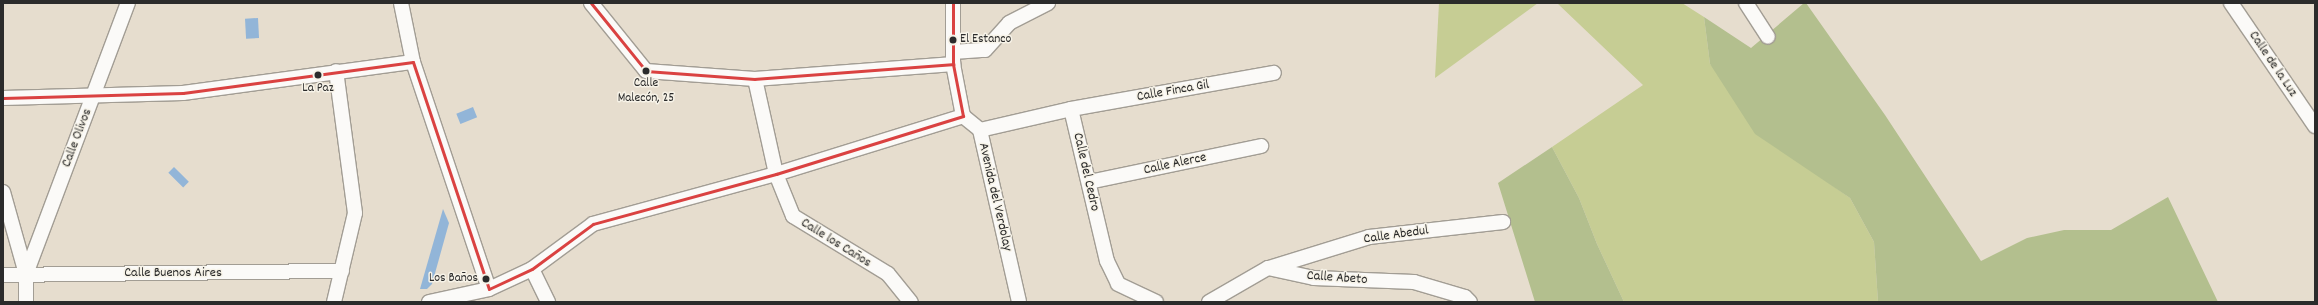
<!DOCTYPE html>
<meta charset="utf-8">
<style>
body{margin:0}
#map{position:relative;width:2318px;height:305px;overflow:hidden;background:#e6ddce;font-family:Dekko,sans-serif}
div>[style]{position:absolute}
.green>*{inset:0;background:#c6cd94}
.forest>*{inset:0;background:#b3bf8e}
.water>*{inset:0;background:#92b5d8;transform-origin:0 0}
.roads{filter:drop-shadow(1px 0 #a29d94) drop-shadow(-1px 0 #a29d94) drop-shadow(0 1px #a29d94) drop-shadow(0 -1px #a29d94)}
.minor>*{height:14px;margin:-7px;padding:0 7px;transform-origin:7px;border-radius:7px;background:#fbfaf8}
.bus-1>*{height:3px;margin:-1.5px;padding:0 1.5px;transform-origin:1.5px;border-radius:1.5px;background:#da4241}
.dots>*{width:11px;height:11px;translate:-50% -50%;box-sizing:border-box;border:2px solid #f7f3e8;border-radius:50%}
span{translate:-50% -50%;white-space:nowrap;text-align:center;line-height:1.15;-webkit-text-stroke:3px #f7f3e8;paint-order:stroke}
.bus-label{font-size:13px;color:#2b2b2b}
.left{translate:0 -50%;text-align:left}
.right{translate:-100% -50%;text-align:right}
.street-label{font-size:14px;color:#2b2b2b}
.frame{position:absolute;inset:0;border:4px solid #2b2b2b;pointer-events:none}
</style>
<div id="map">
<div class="green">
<i style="clip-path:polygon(1439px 3px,1538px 3px,1435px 78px)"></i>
<i style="clip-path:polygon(1557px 3px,1682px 3px,1704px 17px,1710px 64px,1809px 169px,1850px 198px,1874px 242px,1878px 302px,1624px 302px,1597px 244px,1579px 198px,1552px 147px,1643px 85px)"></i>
</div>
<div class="forest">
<i style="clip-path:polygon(1804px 3px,1806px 3px,1885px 115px,1981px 261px,2027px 238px,2064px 230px,2111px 230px,2168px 197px,2218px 302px,1878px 302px,1874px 242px,1850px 198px,1755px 134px,1710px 64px,1704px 17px,1751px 48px)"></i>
<i style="clip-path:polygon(1552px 147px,1579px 198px,1597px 244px,1624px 302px,1535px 302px,1498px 183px)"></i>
</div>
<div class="water">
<i style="left:258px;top:18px;width:20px;height:13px;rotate:87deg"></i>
<i style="left:473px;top:107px;width:11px;height:18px;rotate:68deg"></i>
<i style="left:174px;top:167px;width:21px;height:8px;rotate:45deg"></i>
<i style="clip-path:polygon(443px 209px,449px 223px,432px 284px,427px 289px,420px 289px)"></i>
</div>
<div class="roads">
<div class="minor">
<i style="left:401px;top:3px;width:60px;rotate:78.5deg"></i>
<i style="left:413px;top:62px;width:239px;rotate:71.5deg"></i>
<i style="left:591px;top:3px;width:87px;rotate:51deg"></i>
<i style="left:646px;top:71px;width:109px;rotate:4.2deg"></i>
<i style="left:755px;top:79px;width:199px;rotate:-4.3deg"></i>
<i style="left:953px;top:3px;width:61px;rotate:90deg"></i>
<i style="left:953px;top:64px;width:53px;rotate:79.1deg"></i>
<i style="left:963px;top:116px;width:22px;rotate:39deg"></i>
<i style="left:980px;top:130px;width:176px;rotate:77.2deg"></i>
<i style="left:1746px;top:3px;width:40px;rotate:57.1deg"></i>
<i style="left:2231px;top:3px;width:149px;rotate:55.7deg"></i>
<i style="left:953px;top:52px;width:32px;rotate:-4deg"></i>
<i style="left:985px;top:50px;width:36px;rotate:-48deg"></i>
<i style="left:1009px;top:23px;width:44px;rotate:-27.1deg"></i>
<i style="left:755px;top:79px;width:97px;rotate:77.5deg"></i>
<i style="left:776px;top:174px;width:45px;rotate:68deg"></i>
<i style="left:793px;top:216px;width:111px;rotate:31.4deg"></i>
<i style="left:888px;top:274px;width:36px;rotate:51deg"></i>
<i style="left:3px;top:98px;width:180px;rotate:-1.6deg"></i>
<i style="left:183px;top:93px;width:232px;rotate:-7.7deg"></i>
<i style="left:1071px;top:109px;width:156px;rotate:76.7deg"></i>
<i style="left:1107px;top:261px;width:25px;rotate:64deg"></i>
<i style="left:1118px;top:284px;width:42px;rotate:25.3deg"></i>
<i style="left:980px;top:130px;width:93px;rotate:-13deg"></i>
<i style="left:1071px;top:109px;width:206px;rotate:-10.1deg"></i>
<i style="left:1089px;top:182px;width:176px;rotate:-11.8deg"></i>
<i style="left:3px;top:192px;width:85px;rotate:74.3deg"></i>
<i style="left:26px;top:274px;width:28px;rotate:90deg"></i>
<i style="left:1269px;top:268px;width:105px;rotate:-17.2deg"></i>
<i style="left:1369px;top:237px;width:135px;rotate:-6.4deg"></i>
<i style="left:532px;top:269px;width:37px;rotate:64deg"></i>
<i style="left:26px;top:274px;width:290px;rotate:-69.4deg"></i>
<i style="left:3px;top:275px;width:339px;rotate:-0.7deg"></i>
<i style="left:334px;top:302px;width:91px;rotate:-76.7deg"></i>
<i style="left:355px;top:213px;width:143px;rotate:-97.6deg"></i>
<i style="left:429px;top:302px;width:61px;rotate:-12.2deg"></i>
<i style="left:489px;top:289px;width:47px;rotate:-24.9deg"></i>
<i style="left:532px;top:269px;width:76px;rotate:-36.4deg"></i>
<i style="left:593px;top:224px;width:190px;rotate:-15.3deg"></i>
<i style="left:776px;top:174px;width:196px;rotate:-17.2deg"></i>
<i style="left:1209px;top:302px;width:68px;rotate:-30deg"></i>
<i style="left:1268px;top:268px;width:47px;rotate:12.3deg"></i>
<i style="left:1314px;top:278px;width:100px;rotate:2.3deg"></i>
<i style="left:1414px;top:282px;width:53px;rotate:16.4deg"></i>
<i style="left:1465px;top:297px;width:7px;rotate:45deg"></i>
</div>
</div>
<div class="bus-1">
<i style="left:591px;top:3px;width:87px;rotate:51deg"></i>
<i style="left:646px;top:71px;width:109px;rotate:4.2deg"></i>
<i style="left:755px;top:79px;width:199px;rotate:-4.3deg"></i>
<i style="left:3px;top:98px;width:180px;rotate:-1.6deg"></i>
<i style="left:183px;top:93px;width:232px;rotate:-7.7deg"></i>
<i style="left:413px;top:62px;width:239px;rotate:71.5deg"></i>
<i style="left:489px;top:289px;width:47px;rotate:-24.9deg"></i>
<i style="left:532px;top:269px;width:76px;rotate:-36.4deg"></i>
<i style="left:593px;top:224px;width:190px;rotate:-15.3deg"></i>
<i style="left:776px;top:174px;width:196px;rotate:-17.2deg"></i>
<i style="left:963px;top:116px;width:53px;rotate:-100.9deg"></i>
<i style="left:953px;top:64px;width:61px;rotate:-90deg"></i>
</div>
<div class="dots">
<i style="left:953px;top:40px;background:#2b2b2b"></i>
<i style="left:646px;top:71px;background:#2b2b2b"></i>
<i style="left:318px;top:75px;background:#2b2b2b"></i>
<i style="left:486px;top:279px;background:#2b2b2b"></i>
</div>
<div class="bus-label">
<span class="left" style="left:960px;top:40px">El Estanco</span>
<span style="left:646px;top:92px">Calle<br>Malecón, 25</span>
<span style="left:318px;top:89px">La Paz</span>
<span class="right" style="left:478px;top:279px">Los Baños</span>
</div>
<div class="street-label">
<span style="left:2273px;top:64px;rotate:56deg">Calle de la Luz</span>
<span style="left:1173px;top:91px;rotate:-10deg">Calle Finca Gil</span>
<span style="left:77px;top:138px;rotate:-69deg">Calle Olivos</span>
<span style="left:1175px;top:164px;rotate:-12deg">Calle Alerce</span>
<span style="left:1086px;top:172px;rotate:77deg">Calle del Cedro</span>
<span style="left:995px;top:197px;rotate:77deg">Avenida del Verdolay</span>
<span style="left:1396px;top:235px;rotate:-8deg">Calle Abedul</span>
<span style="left:836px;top:243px;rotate:32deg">Calle los Caños</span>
<span style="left:173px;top:273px">Calle Buenos Aires</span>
<span style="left:1337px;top:278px;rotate:4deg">Calle Abeto</span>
</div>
<div class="frame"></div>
</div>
